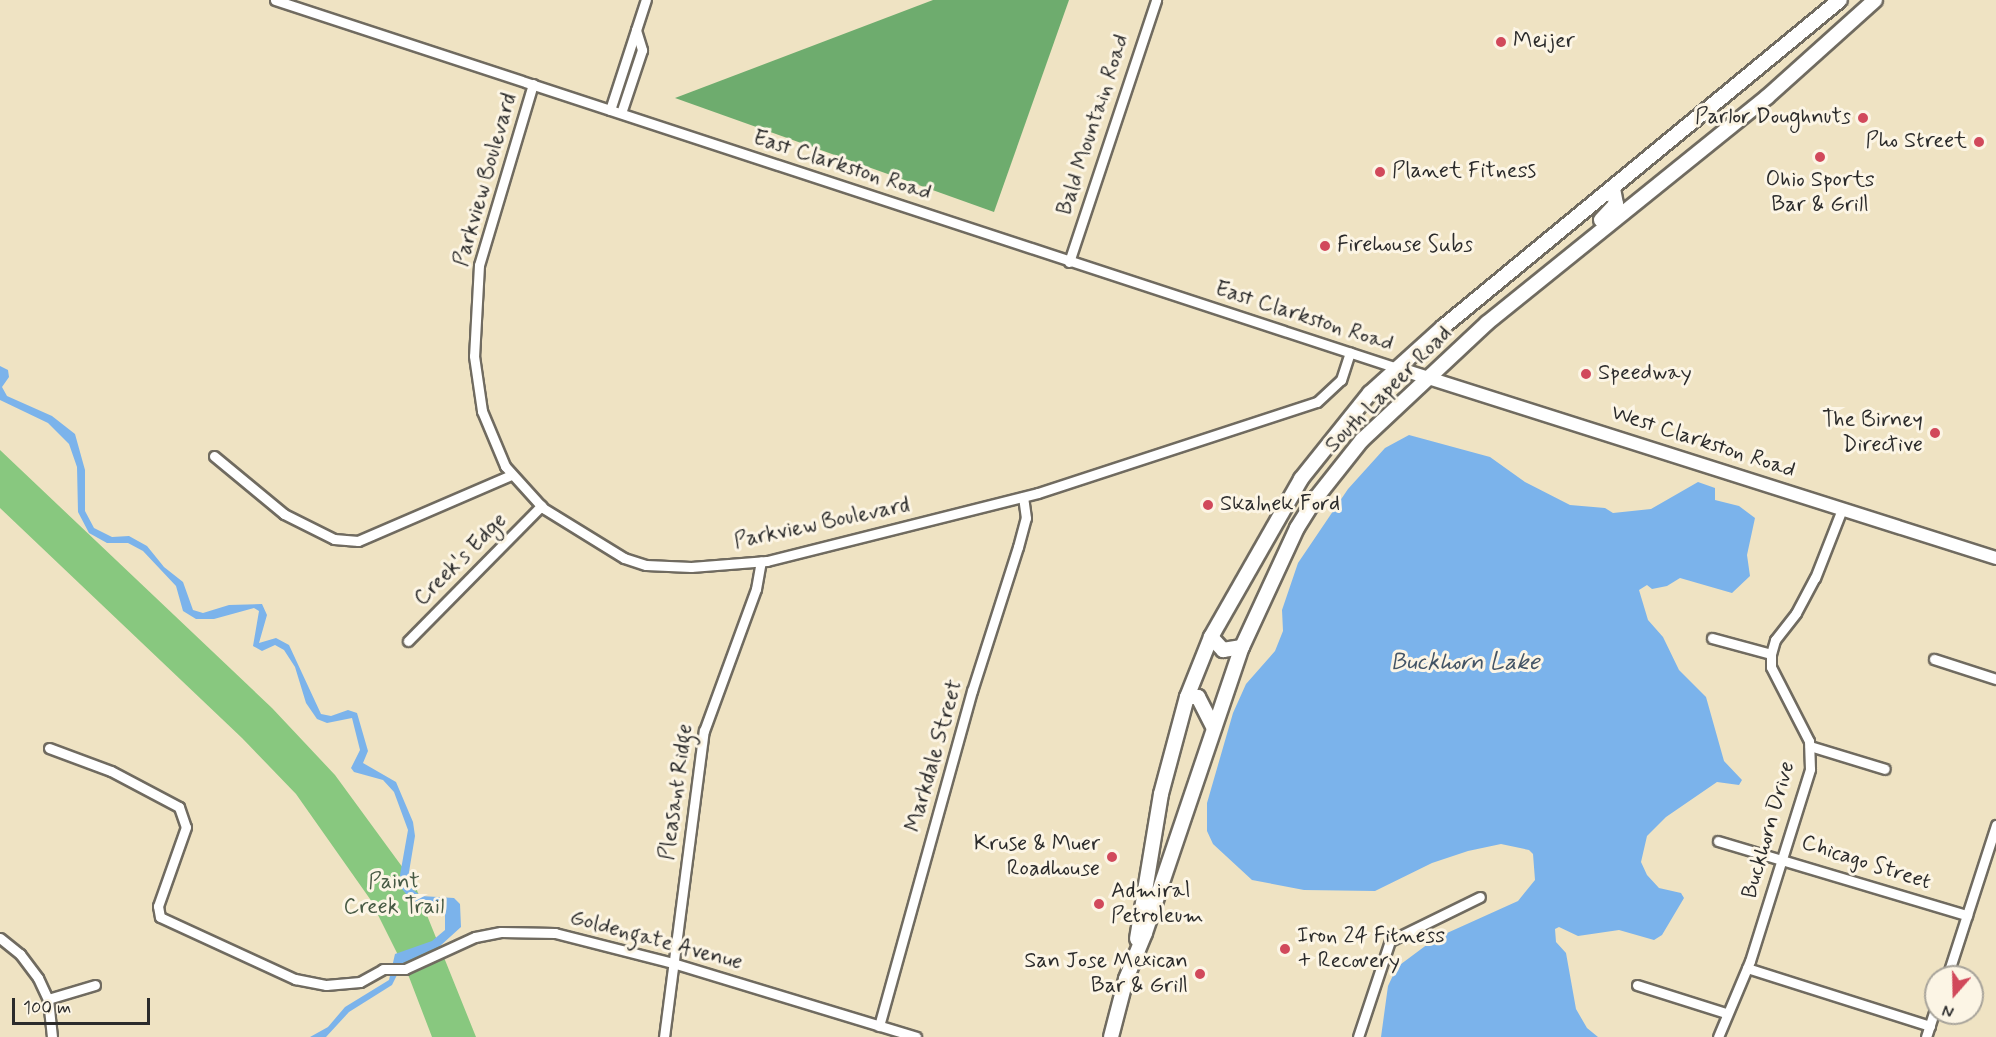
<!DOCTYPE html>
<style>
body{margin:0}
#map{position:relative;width:1996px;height:1037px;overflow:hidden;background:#efe3c3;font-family:Mynerve,sans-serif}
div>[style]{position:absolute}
.green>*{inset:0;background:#88c87f}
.forest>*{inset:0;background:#6eac6e}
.water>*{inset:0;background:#7bb3eb}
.roads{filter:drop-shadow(2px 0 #706b60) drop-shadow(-2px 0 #706b60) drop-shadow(0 2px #706b60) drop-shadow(0 -2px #706b60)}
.minor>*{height:9px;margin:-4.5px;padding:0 4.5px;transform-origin:4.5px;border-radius:4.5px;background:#fff}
.secondary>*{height:12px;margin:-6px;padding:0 6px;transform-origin:6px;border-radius:6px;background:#fff}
.primary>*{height:14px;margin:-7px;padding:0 7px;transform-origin:7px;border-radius:7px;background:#fff}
.dots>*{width:16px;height:16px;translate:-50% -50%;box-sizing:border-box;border:3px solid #fcf5e5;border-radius:50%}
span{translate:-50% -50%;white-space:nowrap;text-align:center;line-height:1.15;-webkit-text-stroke:6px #fcf5e5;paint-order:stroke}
.poi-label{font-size:22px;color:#2b2b2b}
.left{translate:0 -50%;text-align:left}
.right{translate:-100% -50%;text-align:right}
.street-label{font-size:22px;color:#2b2b2b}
.park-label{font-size:22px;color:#475a44}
.water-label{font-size:24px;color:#435465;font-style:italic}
.north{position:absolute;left:1924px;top:965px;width:60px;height:60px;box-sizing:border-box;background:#fcf5e5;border:2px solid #a8a49b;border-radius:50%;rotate:200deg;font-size:16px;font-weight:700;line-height:24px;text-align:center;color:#2b2b2b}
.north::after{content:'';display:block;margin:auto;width:21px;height:27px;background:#d1495b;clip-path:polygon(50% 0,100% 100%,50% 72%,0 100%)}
.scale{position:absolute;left:12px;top:998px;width:138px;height:27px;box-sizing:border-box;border:3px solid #2b2b2b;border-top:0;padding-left:8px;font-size:18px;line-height:21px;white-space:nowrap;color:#2b2b2b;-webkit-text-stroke:4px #fcf5e5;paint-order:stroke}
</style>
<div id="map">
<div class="green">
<i style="clip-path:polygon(0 450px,272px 708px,335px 775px,414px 883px,476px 1037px,432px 1037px,409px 977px,370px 899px,296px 794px,242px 738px,0 508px)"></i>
</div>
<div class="forest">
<i style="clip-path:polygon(933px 0,1069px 0,994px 212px,675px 98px)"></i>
</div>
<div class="water">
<i style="clip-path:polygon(0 366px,8px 370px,9px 377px,2px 387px,7px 396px,52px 416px,75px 434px,85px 470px,85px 511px,94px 528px,112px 537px,129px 536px,147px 546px,164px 567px,183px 582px,193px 610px,203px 613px,229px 605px,262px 604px,267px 615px,259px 643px,276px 638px,289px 645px,321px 714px,331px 716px,348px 710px,357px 713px,368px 751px,363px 763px,396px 782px,413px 822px,415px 836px,408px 878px,412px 889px,421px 896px,454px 898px,460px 904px,461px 927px,440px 946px,403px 963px,392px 985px,349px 1012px,326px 1037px,310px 1037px,328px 1027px,345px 1007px,389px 980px,395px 954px,432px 941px,445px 930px,445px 911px,412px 901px,402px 889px,400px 875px,408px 830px,394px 792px,383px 780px,354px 772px,351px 768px,360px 750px,352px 718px,327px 723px,317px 719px,306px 703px,295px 667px,284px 650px,275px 645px,262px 651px,253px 646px,259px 611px,254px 608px,214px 619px,196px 619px,183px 611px,176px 586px,143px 551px,128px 543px,107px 543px,89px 533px,78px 512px,77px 467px,69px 444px,48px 423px,0 400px)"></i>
<i style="clip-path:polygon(1409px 435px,1490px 457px,1525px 482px,1570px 505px,1605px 508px,1613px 513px,1651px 509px,1698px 482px,1715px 488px,1715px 500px,1739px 506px,1755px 518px,1747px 555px,1750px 576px,1732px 593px,1680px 578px,1667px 586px,1652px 589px,1647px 585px,1639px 590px,1648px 620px,1663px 637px,1679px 670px,1706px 697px,1724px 761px,1742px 780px,1739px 785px,1717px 782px,1666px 817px,1647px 836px,1641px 862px,1647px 875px,1659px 888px,1681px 893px,1684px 898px,1662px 935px,1654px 940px,1619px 930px,1578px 936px,1559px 927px,1555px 929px,1556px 942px,1566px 953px,1576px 1009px,1587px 1028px,1598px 1037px,1381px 1037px,1388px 986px,1397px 967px,1436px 938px,1518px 901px,1535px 880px,1533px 854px,1529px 850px,1501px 844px,1468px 851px,1432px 863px,1375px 891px,1304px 890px,1252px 880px,1213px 844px,1207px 831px,1207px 803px,1233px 713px,1246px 684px,1275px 651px,1283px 631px,1282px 610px,1298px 563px,1348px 489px,1385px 448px)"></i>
</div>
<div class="roads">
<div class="minor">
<i style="left:275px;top:0;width:1181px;rotate:18.16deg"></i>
<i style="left:636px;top:30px;width:32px;rotate:-72deg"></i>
<i style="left:533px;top:84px;width:189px;rotate:106.6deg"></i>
<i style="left:479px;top:265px;width:91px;rotate:93.1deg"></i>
<i style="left:474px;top:356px;width:56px;rotate:81.7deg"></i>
<i style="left:482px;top:411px;width:60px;rotate:67.3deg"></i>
<i style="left:505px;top:466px;width:57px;rotate:47.9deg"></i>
<i style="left:543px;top:508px;width:95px;rotate:31.7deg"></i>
<i style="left:624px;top:558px;width:23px;rotate:18deg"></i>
<i style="left:646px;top:565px;width:45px;rotate:2.5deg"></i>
<i style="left:691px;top:567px;width:76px;rotate:-4.5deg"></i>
<i style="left:767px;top:561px;width:279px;rotate:-14.1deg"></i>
<i style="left:1038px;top:493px;width:293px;rotate:-18.1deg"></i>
<i style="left:1317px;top:402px;width:33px;rotate:-43deg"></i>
<i style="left:1341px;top:380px;width:29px;rotate:-72deg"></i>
<i style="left:610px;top:110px;width:84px;rotate:-72deg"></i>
<i style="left:636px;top:30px;width:21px;rotate:73deg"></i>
<i style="left:642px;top:50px;width:66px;rotate:108.4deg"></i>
<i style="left:1069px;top:262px;width:276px;rotate:-71.6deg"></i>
<i style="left:214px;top:456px;width:91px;rotate:39.6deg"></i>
<i style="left:284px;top:514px;width:56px;rotate:26.6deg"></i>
<i style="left:334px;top:539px;width:24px;rotate:5deg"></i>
<i style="left:358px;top:541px;width:167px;rotate:-23.3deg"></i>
<i style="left:1712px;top:638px;width:61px;rotate:15.2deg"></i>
<i style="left:408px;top:641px;width:190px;rotate:-45.4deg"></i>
<i style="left:1934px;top:659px;width:65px;rotate:17.9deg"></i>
<i style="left:1810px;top:746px;width:78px;rotate:17deg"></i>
<i style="left:49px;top:748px;width:66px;rotate:20.4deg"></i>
<i style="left:111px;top:771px;width:77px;rotate:27.9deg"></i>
<i style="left:179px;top:807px;width:21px;rotate:71deg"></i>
<i style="left:186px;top:827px;width:84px;rotate:109.5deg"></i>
<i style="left:158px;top:906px;width:11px;rotate:80deg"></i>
<i style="left:160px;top:917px;width:149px;rotate:24.7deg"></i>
<i style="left:295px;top:979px;width:32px;rotate:11deg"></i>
<i style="left:326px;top:985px;width:34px;rotate:-5deg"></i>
<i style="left:360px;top:982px;width:26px;rotate:-29deg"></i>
<i style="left:383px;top:969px;width:22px"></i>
<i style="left:405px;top:969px;width:77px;rotate:-24.6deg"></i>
<i style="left:475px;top:937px;width:26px;rotate:-11deg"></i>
<i style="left:501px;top:932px;width:54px;rotate:1.1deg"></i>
<i style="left:555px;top:933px;width:122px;rotate:14.3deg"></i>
<i style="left:673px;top:963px;width:254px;rotate:16.9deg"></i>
<i style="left:1718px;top:841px;width:260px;rotate:16.6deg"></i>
<i style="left:0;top:938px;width:26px;rotate:39deg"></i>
<i style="left:20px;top:954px;width:30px;rotate:53deg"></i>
<i style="left:38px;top:978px;width:23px;rotate:65deg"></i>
<i style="left:48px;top:999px;width:38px;rotate:84deg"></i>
<i style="left:1747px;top:968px;width:192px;rotate:17.6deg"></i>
<i style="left:1947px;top:977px;width:160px;rotate:-72.1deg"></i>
<i style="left:1637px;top:985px;width:93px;rotate:17.5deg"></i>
<i style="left:48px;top:999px;width:49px;rotate:-16.6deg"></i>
<i style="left:879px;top:1026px;width:348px;rotate:-74.5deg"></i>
<i style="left:972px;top:691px;width:151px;rotate:-72.3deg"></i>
<i style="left:1018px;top:547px;width:30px;rotate:-75deg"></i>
<i style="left:1026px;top:518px;width:21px;rotate:-98deg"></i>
<i style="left:664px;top:1037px;width:309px;rotate:-82.6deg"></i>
<i style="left:704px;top:731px;width:151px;rotate:-69.9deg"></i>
<i style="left:756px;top:589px;width:28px;rotate:-80deg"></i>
<i style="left:1358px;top:1037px;width:101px;rotate:-71.6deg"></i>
<i style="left:1390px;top:941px;width:100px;rotate:-26.1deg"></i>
<i style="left:1718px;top:1037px;width:82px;rotate:-67.2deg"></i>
<i style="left:1750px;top:961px;width:201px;rotate:-72.6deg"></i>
<i style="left:1810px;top:769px;width:28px;rotate:-92deg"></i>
<i style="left:1809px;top:741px;width:83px;rotate:-117.2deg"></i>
<i style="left:1771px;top:667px;width:13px;rotate:-90deg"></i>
<i style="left:1771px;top:654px;width:15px;rotate:-74deg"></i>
<i style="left:1775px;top:640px;width:34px;rotate:-52deg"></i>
<i style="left:1796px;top:613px;width:40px;rotate:-62deg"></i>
<i style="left:1815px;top:578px;width:74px;rotate:-68.6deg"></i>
<i style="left:1926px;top:1037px;width:32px;rotate:-72deg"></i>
</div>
<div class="secondary">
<i style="left:1397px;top:368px;width:628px;rotate:17.6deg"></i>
</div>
<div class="primary">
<i style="left:1601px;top:220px;width:22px;rotate:-47deg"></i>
<i style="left:1616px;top:204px;width:15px;rotate:-101deg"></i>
<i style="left:1211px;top:637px;width:18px;rotate:47deg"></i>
<i style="left:1223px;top:650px;width:19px;rotate:-9deg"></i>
<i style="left:1187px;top:697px;width:11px"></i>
<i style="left:1198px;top:697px;width:34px;rotate:63deg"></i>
<i style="left:1137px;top:939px;width:147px;rotate:-80.6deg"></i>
<i style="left:1161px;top:794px;width:100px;rotate:-75deg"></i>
<i style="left:1187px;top:697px;width:65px;rotate:-68.2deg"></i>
<i style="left:1211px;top:637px;width:182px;rotate:-60.3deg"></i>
<i style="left:1301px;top:479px;width:110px;rotate:-51.3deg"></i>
<i style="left:1370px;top:393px;width:98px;rotate:-42.1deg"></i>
<i style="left:1443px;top:327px;width:514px;rotate:-39.48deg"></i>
<i style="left:1111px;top:1037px;width:60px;rotate:-75.5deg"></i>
<i style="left:1126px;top:979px;width:50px;rotate:-67.6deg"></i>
<i style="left:1145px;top:933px;width:302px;rotate:-71.3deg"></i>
<i style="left:1242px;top:647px;width:131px;rotate:-65.2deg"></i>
<i style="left:1297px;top:528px;width:36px;rotate:-58deg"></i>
<i style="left:1316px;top:498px;width:74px;rotate:-51.6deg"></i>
<i style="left:1362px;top:440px;width:171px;rotate:-43.1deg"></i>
<i style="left:1487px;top:323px;width:360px;rotate:-38.9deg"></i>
<i style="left:1767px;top:97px;width:145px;rotate:-41.9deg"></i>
</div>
</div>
<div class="dots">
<i style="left:1501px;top:42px;background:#d1495b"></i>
<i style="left:1863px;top:118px;background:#d1495b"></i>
<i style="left:1979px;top:142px;background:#d1495b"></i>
<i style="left:1820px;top:157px;background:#d1495b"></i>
<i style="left:1380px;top:172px;background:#d1495b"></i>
<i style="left:1325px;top:246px;background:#d1495b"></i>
<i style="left:1586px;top:374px;background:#d1495b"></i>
<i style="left:1935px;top:433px;background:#d1495b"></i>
<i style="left:1208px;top:505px;background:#d1495b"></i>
<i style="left:1112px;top:857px;background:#d1495b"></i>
<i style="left:1099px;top:904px;background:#d1495b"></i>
<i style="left:1285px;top:949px;background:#d1495b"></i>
<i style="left:1200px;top:974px;background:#d1495b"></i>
</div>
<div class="poi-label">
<span class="left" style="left:1513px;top:42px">Meijer</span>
<span class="right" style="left:1851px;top:118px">Parlor Doughnuts</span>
<span class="right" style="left:1967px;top:142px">Pho Street</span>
<span class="left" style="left:1392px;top:172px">Planet Fitness</span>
<span style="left:1820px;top:193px">Ohio Sports<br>Bar &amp; Grill</span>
<span class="left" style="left:1337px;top:246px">Firehouse Subs</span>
<span class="left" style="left:1598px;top:374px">Speedway</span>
<span class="right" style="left:1923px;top:433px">The Birney<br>Directive</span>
<span class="left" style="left:1220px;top:505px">Skalnek Ford</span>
<span class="right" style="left:1100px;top:857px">Kruse &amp; Muer<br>Roadhouse</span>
<span class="left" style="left:1111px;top:904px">Admiral<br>Petroleum</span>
<span class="left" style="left:1297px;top:949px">Iron 24 Fitness<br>+ Recovery</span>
<span class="right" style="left:1188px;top:974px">San Jose Mexican<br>Bar &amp; Grill</span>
</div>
<div class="street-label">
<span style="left:1094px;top:125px;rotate:-72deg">Bald Mountain Road</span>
<span style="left:842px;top:166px;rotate:18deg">East Clarkston Road</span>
<span style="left:486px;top:180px;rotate:-74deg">Parkview Boulevard</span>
<span style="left:1304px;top:317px;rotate:18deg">East Clarkston Road</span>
<span style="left:1389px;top:390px;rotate:-45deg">South Lapeer Road</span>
<span style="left:1703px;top:442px;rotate:18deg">West Clarkston Road</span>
<span style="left:822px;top:524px;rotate:-12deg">Parkview Boulevard</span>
<span style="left:461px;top:560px;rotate:-45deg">Creek's Edge</span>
<span style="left:935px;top:756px;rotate:-74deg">Markdale Street</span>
<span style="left:677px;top:792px;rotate:-82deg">Pleasant Ridge</span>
<span style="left:1769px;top:830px;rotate:-74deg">Buckhorn Drive</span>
<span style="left:1866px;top:863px;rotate:18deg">Chicago Street</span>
<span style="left:656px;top:941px;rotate:15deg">Goldengate Avenue</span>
</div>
<div class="park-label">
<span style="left:394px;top:895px">Paint<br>Creek Trail</span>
</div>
<div class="water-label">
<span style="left:1465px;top:663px">Buckhorn Lake</span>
</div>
<div class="north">N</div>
<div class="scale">100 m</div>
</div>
